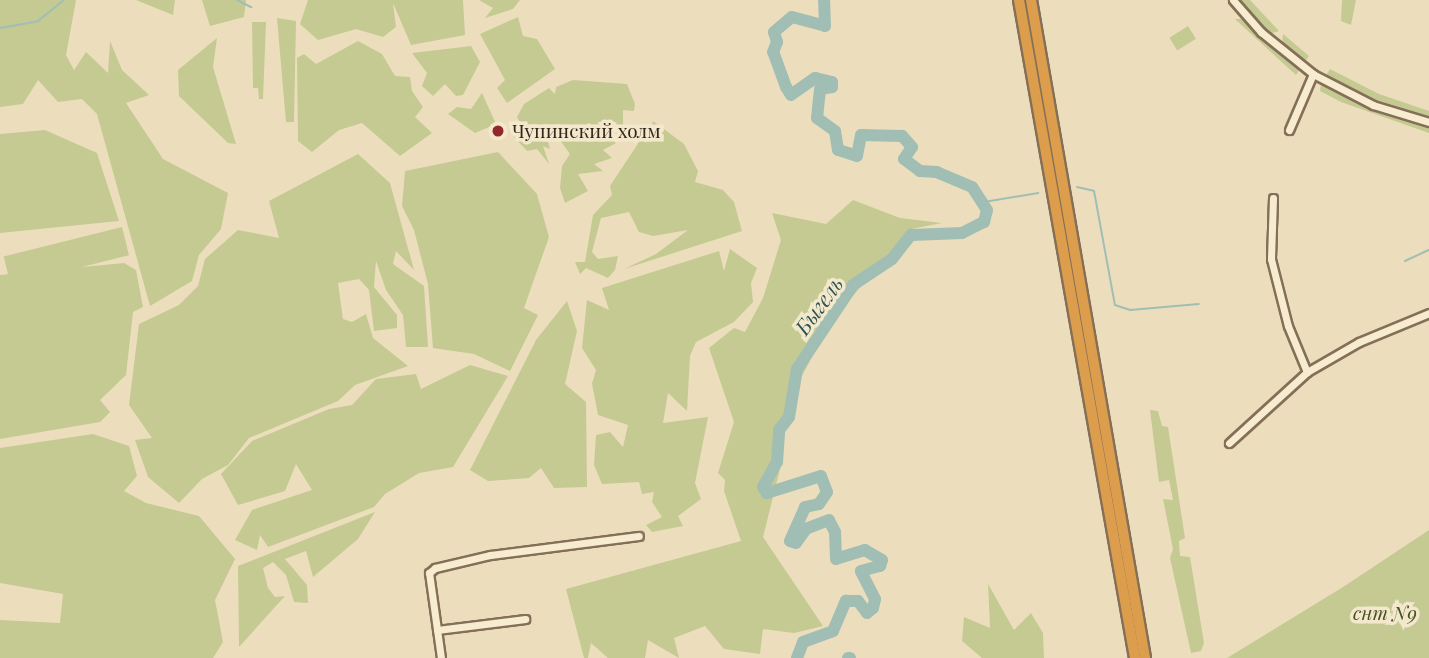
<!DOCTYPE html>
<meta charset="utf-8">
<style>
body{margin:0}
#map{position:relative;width:1429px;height:658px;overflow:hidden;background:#ecdebd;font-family:"Playfair Display",serif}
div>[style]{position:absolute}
.green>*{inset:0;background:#c4ca92;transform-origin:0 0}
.stream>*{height:2px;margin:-1px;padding:0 1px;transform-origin:1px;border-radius:1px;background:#a1beb5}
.river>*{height:12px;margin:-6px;padding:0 6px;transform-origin:6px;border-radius:6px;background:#a1beb5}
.roads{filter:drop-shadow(2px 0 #846f57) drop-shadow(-2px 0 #846f57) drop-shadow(0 2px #846f57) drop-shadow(0 -2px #846f57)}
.minor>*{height:7px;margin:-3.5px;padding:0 3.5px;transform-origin:3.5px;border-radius:3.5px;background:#f8ecd0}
.highway>*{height:10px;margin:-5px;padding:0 5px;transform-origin:5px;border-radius:5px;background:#dc9d4d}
.dots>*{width:19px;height:19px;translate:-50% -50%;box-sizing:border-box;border:4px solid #f4e8cc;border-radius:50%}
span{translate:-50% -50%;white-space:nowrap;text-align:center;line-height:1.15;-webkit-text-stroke:7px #f4e8cc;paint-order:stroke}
.poi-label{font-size:19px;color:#33271b}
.left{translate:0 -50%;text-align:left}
.park-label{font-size:19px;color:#444f22;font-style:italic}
.water-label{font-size:21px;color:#2b5350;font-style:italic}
</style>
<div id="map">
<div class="green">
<i style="clip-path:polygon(0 0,76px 0,66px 55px,74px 70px,86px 52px,108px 73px,110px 41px,122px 70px,149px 95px,126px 103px,163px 159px,228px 193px,221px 229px,199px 255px,192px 281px,150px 306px,97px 114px,82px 99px,58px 102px,38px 80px,23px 104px,0 107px)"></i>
<i style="clip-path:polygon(136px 0,175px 0,173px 15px)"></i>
<i style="clip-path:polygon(202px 0,246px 0,244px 17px,210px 26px)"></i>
<i style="clip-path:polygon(308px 0,463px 0,465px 35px,411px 45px,393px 3px,396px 27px,383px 37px,356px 29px,318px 40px,300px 24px)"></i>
<i style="clip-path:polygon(479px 0,520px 0,513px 9px,485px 18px,493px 8px)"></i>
<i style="clip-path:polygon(1238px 0,1250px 0,1279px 31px,1269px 34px)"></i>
<i style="clip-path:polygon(1342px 0,1356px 0,1351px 25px,1341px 21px)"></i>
<i style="clip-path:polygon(518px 17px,523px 36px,537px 39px,555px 69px,507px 103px,497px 88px,505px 80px,480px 34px)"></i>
<i style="clip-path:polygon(277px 18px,296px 21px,294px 122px,286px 122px)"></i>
<i style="clip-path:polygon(1235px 19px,1243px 19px,1300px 69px,1296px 75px)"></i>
<i style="clip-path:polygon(252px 22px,266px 22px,263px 99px,259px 99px,258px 88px,253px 88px)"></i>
<i style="left:1188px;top:26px;width:15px;height:22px;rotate:58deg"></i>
<i style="clip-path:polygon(1283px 34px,1309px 56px,1304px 63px,1282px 46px)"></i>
<i style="clip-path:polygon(217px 38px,213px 67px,236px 144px,228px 143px,179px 96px,178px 70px)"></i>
<i style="clip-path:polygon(358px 41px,382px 54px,395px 76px,410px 77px,412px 91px,423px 107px,415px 117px,432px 133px,400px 156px,362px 123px,339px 130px,312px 152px,298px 141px,297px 58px,304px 54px,316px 64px)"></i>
<i style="clip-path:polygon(471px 46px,480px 62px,463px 95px,456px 96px,445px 84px,433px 96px,422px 86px,427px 73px,412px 53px)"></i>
<i style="clip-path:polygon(1330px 69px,1379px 94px,1429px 111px,1429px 119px,1356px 93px,1325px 77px)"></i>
<i style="clip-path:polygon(573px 80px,627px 84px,635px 104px,634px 111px,623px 110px,623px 129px,600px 127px,616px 143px,603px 150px,612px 158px,594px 164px,603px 171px,578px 174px,588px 191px,565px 203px,560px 188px,562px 166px,570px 154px,554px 132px,547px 138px,550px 149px,543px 146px,549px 164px,537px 149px,527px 151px,514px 137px,528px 136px,517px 117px,524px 104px,549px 88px,555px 94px,556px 87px)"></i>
<i style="clip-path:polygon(1321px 84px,1382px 114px,1429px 127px,1429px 133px,1341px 102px,1320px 91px)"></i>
<i style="clip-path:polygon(482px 93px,496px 124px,475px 133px,448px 114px,457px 107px,471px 109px)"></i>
<i style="clip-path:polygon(653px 121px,684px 144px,698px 171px,695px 182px,723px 190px,734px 202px,742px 231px,624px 269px,656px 254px,688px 230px,653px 236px,639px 232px,629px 212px,601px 218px,592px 252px,598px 259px,618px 256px,615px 270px,608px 278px,586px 268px,580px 274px,575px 262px,585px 262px,593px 215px,612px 195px,610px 186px,641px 139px,646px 143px)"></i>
<i style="clip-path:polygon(45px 130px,97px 153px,119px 221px,0 233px,0 134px)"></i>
<i style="clip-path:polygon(498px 152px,537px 194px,549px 237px,524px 308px,538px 315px,510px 371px,474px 354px,433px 348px,428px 284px,414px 230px,402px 206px,405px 171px)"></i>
<i style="clip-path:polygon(358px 154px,390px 183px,414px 270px,396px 251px,393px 264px,424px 286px,428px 347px,406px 347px,403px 315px,386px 290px,376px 261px,374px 287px,397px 315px,397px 328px,374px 331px,369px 290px,359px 279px,338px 283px,343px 319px,352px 322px,366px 314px,373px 338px,408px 366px,355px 385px,338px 401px,249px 438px,228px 465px,202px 479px,179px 503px,148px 477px,135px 440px,152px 438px,129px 405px,139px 324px,179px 305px,198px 286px,205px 259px,238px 230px,279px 238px,269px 201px)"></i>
<i style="clip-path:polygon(853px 200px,900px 218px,942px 223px,911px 229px,831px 321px,795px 389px,781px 437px,781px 465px,763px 537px,823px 626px,794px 633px,763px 629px,760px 654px,724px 649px,705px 626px,674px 638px,679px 658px,648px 640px,645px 658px,608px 658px,591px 643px,588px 658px,584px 658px,566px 589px,741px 541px,724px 491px,725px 480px,718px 473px,734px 422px,709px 348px,734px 328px,745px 332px,763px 298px,781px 240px,772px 213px,826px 224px)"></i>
<i style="left:122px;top:227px;width:29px;height:122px;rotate:76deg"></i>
<i style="clip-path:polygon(730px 249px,757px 268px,751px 283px,753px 302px,734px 322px,696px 342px,690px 356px,687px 411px,668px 393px,663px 423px,708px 417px,695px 483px,701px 499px,678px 516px,683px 526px,652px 532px,646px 525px,662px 517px,652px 502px,654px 492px,642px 494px,639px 482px,602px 484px,594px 465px,596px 435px,610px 432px,623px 447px,628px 425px,598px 415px,592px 384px,596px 370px,582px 348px,587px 300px,609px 310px,602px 288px,719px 251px,724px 271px)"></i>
<i style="clip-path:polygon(124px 263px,136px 270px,143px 307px,133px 312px,126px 375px,100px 400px,110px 412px,100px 422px,0 439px,0 275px)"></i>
<i style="clip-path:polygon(567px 301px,577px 331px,565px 384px,586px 402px,587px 487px,554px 488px,541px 468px,529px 478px,488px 481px,470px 470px,536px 340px)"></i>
<i style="clip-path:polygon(470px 365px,508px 376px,453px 467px,419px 473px,385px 494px,374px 507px,268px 547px,260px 535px,257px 550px,235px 540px,252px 510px,312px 490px,296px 464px,285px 491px,238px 505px,221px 474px,252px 441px,329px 409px,352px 405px,376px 379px,416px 374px,421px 389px)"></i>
<i style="clip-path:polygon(1150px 410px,1158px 411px,1162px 426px,1168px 427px,1185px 538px,1179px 541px,1180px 556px,1190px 557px,1204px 643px,1201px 651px,1191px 653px,1170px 558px,1173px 549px,1163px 499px,1173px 500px,1169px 480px,1159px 482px)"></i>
<i style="clip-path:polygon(93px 434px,129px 446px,137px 476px,124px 491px,146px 503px,199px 516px,235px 559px,215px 600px,223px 642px,213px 658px,0 658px,0 620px,60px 623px,63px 594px,0 583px,0 448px)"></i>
<i style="clip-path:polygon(375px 512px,358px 539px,313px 577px,306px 551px,285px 559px,307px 585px,308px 603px,294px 602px,286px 575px,273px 562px,263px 568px,268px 588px,275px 597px,285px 596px,239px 647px,238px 566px)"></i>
<i style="clip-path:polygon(1429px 530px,1429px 658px,1227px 658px,1343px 587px)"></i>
<i style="clip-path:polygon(988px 584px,1014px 630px,1031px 613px,1043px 633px,1044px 658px,982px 658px,962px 641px,964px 617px,990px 628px)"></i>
</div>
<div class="stream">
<i style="left:237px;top:0;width:16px;rotate:27deg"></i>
<i style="left:0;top:28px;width:39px;rotate:-10deg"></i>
<i style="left:38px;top:21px;width:33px;rotate:-39deg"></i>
<i style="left:1077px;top:187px;width:17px;rotate:13deg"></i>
<i style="left:1094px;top:191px;width:116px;rotate:79.6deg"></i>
<i style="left:1115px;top:305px;width:16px;rotate:18deg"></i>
<i style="left:1130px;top:310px;width:69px;rotate:-5deg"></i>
<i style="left:984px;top:202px;width:55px;rotate:-9.5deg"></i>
<i style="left:1405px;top:261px;width:26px;rotate:-25deg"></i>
</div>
<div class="river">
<i style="left:797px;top:658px;width:17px;rotate:-69deg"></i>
<i style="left:803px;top:642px;width:32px;rotate:-20deg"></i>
<i style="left:833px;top:631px;width:33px;rotate:-67deg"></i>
<i style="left:846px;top:601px;width:12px"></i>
<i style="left:858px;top:601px;width:15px;rotate:53deg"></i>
<i style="left:867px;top:613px;width:8px;rotate:-40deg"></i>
<i style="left:873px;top:608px;width:9px;rotate:-77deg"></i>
<i style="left:875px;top:599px;width:31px;rotate:-117deg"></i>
<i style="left:861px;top:571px;width:20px;rotate:-15deg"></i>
<i style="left:880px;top:566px;width:6px;rotate:-72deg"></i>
<i style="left:882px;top:560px;width:20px;rotate:-150deg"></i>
<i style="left:865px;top:550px;width:30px;rotate:163deg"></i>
<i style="left:836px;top:559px;width:27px;rotate:-92deg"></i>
<i style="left:835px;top:532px;width:13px;rotate:-117deg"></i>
<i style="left:829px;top:520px;width:25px;rotate:159deg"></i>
<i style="left:806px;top:529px;width:17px;rotate:126deg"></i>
<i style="left:796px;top:543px;width:6px;rotate:-162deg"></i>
<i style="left:790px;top:541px;width:37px;rotate:-66deg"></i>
<i style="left:805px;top:507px;width:14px;rotate:-12deg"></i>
<i style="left:819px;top:504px;width:14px;rotate:-56deg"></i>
<i style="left:827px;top:492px;width:17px;rotate:-111deg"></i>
<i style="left:821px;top:476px;width:57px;rotate:162.5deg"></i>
<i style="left:767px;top:493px;width:7px;rotate:-124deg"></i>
<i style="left:763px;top:487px;width:29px;rotate:-61deg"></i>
<i style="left:777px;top:462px;width:32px;rotate:-86deg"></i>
<i style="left:779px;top:430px;width:16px;rotate:-52deg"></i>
<i style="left:789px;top:417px;width:49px;rotate:-80.5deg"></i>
<i style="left:797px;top:369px;width:101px;rotate:-56.3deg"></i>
<i style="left:853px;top:285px;width:47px;rotate:-33.7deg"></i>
<i style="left:892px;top:259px;width:31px;rotate:-52deg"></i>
<i style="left:911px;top:235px;width:51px;rotate:-2.2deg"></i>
<i style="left:962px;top:233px;width:25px;rotate:-27deg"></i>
<i style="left:984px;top:222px;width:12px;rotate:-76deg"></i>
<i style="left:987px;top:210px;width:27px;rotate:-123deg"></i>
<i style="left:972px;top:187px;width:38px;rotate:-157deg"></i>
<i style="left:937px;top:172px;width:17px;rotate:-177deg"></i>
<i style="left:920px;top:171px;width:20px;rotate:-143deg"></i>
<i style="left:904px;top:159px;width:14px;rotate:-56deg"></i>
<i style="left:912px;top:147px;width:15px;rotate:-132deg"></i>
<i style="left:902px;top:136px;width:41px;rotate:-178.6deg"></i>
<i style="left:861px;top:135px;width:21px;rotate:101deg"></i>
<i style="left:857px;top:156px;width:20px;rotate:-162deg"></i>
<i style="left:838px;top:150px;width:19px;rotate:-99deg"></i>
<i style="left:835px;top:131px;width:22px;rotate:-144deg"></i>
<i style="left:817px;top:118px;width:29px;rotate:-84deg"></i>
<i style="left:820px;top:89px;width:12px;rotate:-9deg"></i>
<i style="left:832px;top:87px;width:5px;rotate:-90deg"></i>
<i style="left:832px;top:82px;width:17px;rotate:-167deg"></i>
<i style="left:815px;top:78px;width:29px;rotate:145deg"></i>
<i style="left:791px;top:95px;width:9px;rotate:-122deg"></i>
<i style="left:786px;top:87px;width:37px;rotate:-110deg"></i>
<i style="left:773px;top:52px;width:11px;rotate:-68deg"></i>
<i style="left:777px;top:42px;width:10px;rotate:-107deg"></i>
<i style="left:774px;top:32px;width:23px;rotate:-40deg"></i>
<i style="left:792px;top:17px;width:34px;rotate:15deg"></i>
<i style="left:825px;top:26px;width:26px;rotate:-92deg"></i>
<i style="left:848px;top:658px;width:2px"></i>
</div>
<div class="roads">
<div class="minor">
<i style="left:1233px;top:0;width:43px;rotate:48.8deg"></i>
<i style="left:1261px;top:32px;width:67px;rotate:38.9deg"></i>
<i style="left:1313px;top:74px;width:68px;rotate:27.3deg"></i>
<i style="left:1373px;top:105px;width:59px;rotate:16.9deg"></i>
<i style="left:1289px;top:130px;width:61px;rotate:-66.8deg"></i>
<i style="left:1273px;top:198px;width:61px;rotate:91.9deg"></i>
<i style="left:1271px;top:259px;width:69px;rotate:75.8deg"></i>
<i style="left:1288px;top:326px;width:50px;rotate:67.6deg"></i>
<i style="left:1229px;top:443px;width:105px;rotate:-42.3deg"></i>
<i style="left:1307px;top:372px;width:60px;rotate:-30deg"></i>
<i style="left:1359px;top:342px;width:76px;rotate:-22.5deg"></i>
<i style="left:437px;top:630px;width:89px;rotate:-7.1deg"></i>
<i style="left:441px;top:658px;width:86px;rotate:-98deg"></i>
<i style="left:429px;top:573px;width:8px;rotate:-40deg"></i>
<i style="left:435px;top:568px;width:57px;rotate:-13.3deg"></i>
<i style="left:490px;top:555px;width:150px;rotate:-7.3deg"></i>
</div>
<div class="highway">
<i style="left:1019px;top:0;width:668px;rotate:80deg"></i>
<i style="left:1031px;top:0;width:668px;rotate:80.17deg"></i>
</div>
</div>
<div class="dots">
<i style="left:498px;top:131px;background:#922829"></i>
</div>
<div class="poi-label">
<span class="left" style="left:512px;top:131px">Чупинский холм</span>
</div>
<div class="park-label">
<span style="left:1385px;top:613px">снт N9</span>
</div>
<div class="water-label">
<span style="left:818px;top:305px;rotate:-54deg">Быгель</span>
</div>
</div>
